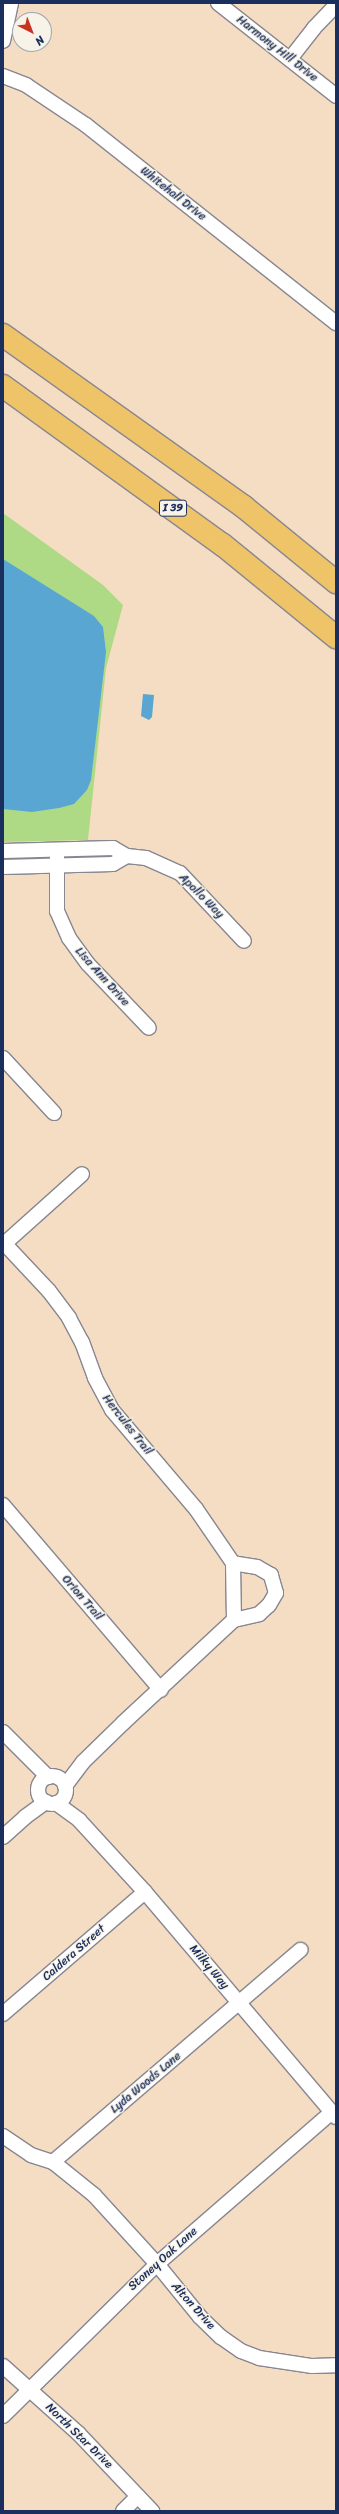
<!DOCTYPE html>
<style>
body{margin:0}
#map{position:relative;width:339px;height:2514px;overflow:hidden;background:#f4ddc2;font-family:Sriracha,sans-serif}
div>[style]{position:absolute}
.green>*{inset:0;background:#aeda86}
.water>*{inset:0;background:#5aa6d3}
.roads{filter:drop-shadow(1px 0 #888690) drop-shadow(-1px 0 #888690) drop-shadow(0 1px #888690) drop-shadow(0 -1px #888690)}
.minor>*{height:14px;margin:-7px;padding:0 7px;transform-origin:7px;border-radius:7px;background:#fff}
.minor>.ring{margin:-7px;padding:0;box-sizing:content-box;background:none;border:14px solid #fff;border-radius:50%}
.motorway>*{height:22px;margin:-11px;padding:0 11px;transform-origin:11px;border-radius:11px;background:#efc469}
span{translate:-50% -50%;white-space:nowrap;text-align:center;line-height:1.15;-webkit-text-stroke:3px #f7f3e8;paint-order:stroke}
.shield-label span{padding:1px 3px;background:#f7f3e8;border:1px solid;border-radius:3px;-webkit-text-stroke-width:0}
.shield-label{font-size:11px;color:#1b2f5e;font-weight:700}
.street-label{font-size:12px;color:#1b2f5e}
.frame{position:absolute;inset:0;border:4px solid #1b2f5e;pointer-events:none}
.north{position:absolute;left:12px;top:12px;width:40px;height:40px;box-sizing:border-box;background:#f7f3e8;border:1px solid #9fa5b1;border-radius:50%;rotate:138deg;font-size:11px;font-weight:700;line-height:16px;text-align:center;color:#1b2f5e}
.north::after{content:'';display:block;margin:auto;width:14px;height:18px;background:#c8321e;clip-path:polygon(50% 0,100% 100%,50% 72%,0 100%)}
</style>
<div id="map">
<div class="green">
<i style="clip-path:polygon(3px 513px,103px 585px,123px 605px,106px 668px,88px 840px,3px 842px)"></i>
</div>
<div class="water">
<i style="clip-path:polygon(3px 559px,94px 616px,103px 627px,106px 652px,91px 780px,87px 790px,74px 804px,59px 808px,32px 812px,3px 809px)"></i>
<i style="clip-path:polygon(143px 694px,154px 695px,152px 717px,149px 720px,141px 716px)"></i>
</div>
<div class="roads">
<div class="minor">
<i style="left:218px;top:3px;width:150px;rotate:38.2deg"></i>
<i style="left:3px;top:41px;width:39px;rotate:-78deg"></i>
<i style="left:290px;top:59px;width:39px;rotate:-52deg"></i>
<i style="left:314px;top:28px;width:32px;rotate:-46deg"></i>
<i style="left:3px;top:76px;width:25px;rotate:21deg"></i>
<i style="left:26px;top:85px;width:72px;rotate:33.7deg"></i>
<i style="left:86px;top:125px;width:319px;rotate:38.4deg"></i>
<i style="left:3px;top:851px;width:110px;rotate:-1.6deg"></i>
<i style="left:113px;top:848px;width:16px;rotate:30deg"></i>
<i style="left:127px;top:856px;width:19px;rotate:6deg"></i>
<i style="left:146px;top:858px;width:37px;rotate:24deg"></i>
<i style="left:180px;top:873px;width:93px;rotate:46.7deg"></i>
<i style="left:57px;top:851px;width:60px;rotate:90deg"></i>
<i style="left:57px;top:911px;width:30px;rotate:66deg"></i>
<i style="left:69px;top:938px;width:32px;rotate:54deg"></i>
<i style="left:88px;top:964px;width:88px;rotate:46.4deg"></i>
<i style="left:3px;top:867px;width:110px;rotate:-1.6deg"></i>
<i style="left:113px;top:864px;width:16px;rotate:-30deg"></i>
<i style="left:3px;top:1058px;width:75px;rotate:47.2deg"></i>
<i style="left:3px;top:1242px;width:67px;rotate:46.8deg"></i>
<i style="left:49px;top:1291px;width:34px;rotate:53deg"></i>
<i style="left:69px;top:1318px;width:27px;rotate:62deg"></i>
<i style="left:82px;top:1342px;width:38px;rotate:70deg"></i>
<i style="left:95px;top:1378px;width:36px;rotate:62deg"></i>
<i style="left:112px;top:1410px;width:130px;rotate:49.7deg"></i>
<i style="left:196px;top:1509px;width:65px;rotate:55.6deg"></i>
<i style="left:3px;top:1245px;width:106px;rotate:-41.9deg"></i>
<i style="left:3px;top:1505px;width:243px;rotate:49.5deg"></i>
<i style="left:233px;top:1563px;width:57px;rotate:89deg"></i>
<i style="left:3px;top:1732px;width:64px;rotate:45deg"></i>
<i class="ring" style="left:38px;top:1776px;width:14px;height:14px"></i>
<i style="left:65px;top:1786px;width:30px;rotate:-53deg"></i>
<i style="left:83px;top:1762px;width:56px;rotate:-44.3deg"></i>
<i style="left:123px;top:1723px;width:151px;rotate:-42.9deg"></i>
<i style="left:234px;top:1620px;width:26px;rotate:-13deg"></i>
<i style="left:259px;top:1614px;width:13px;rotate:-42deg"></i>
<i style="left:269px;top:1605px;width:14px;rotate:-60deg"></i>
<i style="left:276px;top:1593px;width:19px;rotate:-106deg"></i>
<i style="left:271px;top:1575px;width:16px;rotate:-150deg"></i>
<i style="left:257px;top:1567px;width:24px;rotate:-171deg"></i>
<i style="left:56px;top:1803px;width:29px;rotate:36deg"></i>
<i style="left:79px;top:1820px;width:98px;rotate:47.5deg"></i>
<i style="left:145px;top:1892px;width:295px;rotate:49.7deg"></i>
<i style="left:3px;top:1837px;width:30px;rotate:-42deg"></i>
<i style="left:25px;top:1817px;width:26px;rotate:-36deg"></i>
<i style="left:3px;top:2014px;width:187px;rotate:-40.7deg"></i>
<i style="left:3px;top:2136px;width:34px;rotate:34deg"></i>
<i style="left:31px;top:2155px;width:23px;rotate:18deg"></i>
<i style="left:53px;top:2162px;width:53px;rotate:38.8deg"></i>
<i style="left:94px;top:2195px;width:93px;rotate:47.6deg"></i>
<i style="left:157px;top:2264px;width:68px;rotate:50.9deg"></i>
<i style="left:200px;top:2317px;width:29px;rotate:44deg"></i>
<i style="left:221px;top:2337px;width:24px;rotate:35deg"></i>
<i style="left:241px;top:2351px;width:19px;rotate:21deg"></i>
<i style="left:259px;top:2358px;width:54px;rotate:8.6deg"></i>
<i style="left:312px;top:2366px;width:24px;rotate:-2deg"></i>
<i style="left:53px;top:2162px;width:326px;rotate:-40.6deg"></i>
<i style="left:3px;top:2366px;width:101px;rotate:41.8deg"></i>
<i style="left:78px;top:2433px;width:108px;rotate:46.5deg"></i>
<i style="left:3px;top:2416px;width:216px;rotate:-44.6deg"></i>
<i style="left:157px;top:2264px;width:232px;rotate:-41deg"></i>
<i style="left:123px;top:2511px;width:21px;rotate:-45deg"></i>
</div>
<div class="motorway">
<i style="left:3px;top:335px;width:296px;rotate:35.5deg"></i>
<i style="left:244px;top:507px;width:119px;rotate:39.2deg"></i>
<i style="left:3px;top:386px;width:271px;rotate:35.9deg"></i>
<i style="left:223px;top:545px;width:146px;rotate:39.2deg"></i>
</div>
</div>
<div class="shield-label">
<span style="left:173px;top:508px">I 39</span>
</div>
<div class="street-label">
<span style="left:277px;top:49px;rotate:38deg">Harmony Hill Drive</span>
<span style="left:173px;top:194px;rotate:38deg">Whitehall Drive</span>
<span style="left:201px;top:896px;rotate:45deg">Apollo Way</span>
<span style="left:102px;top:977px;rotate:48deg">Lisa Ann Drive</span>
<span style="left:127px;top:1425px;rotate:52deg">Hercules Trail</span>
<span style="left:82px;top:1598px;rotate:49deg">Orion Trail</span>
<span style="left:74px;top:1953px;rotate:-41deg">Caldera Street</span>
<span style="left:209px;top:1967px;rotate:50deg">Milky Way</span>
<span style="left:146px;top:2083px;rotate:-40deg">Lyda Woods Lane</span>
<span style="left:163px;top:2259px;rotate:-42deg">Stoney Oak Lane</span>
<span style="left:193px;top:2306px;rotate:48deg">Alton Drive</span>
<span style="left:79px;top:2436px;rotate:44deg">North Star Drive</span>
</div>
<div class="frame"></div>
<div class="north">N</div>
</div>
